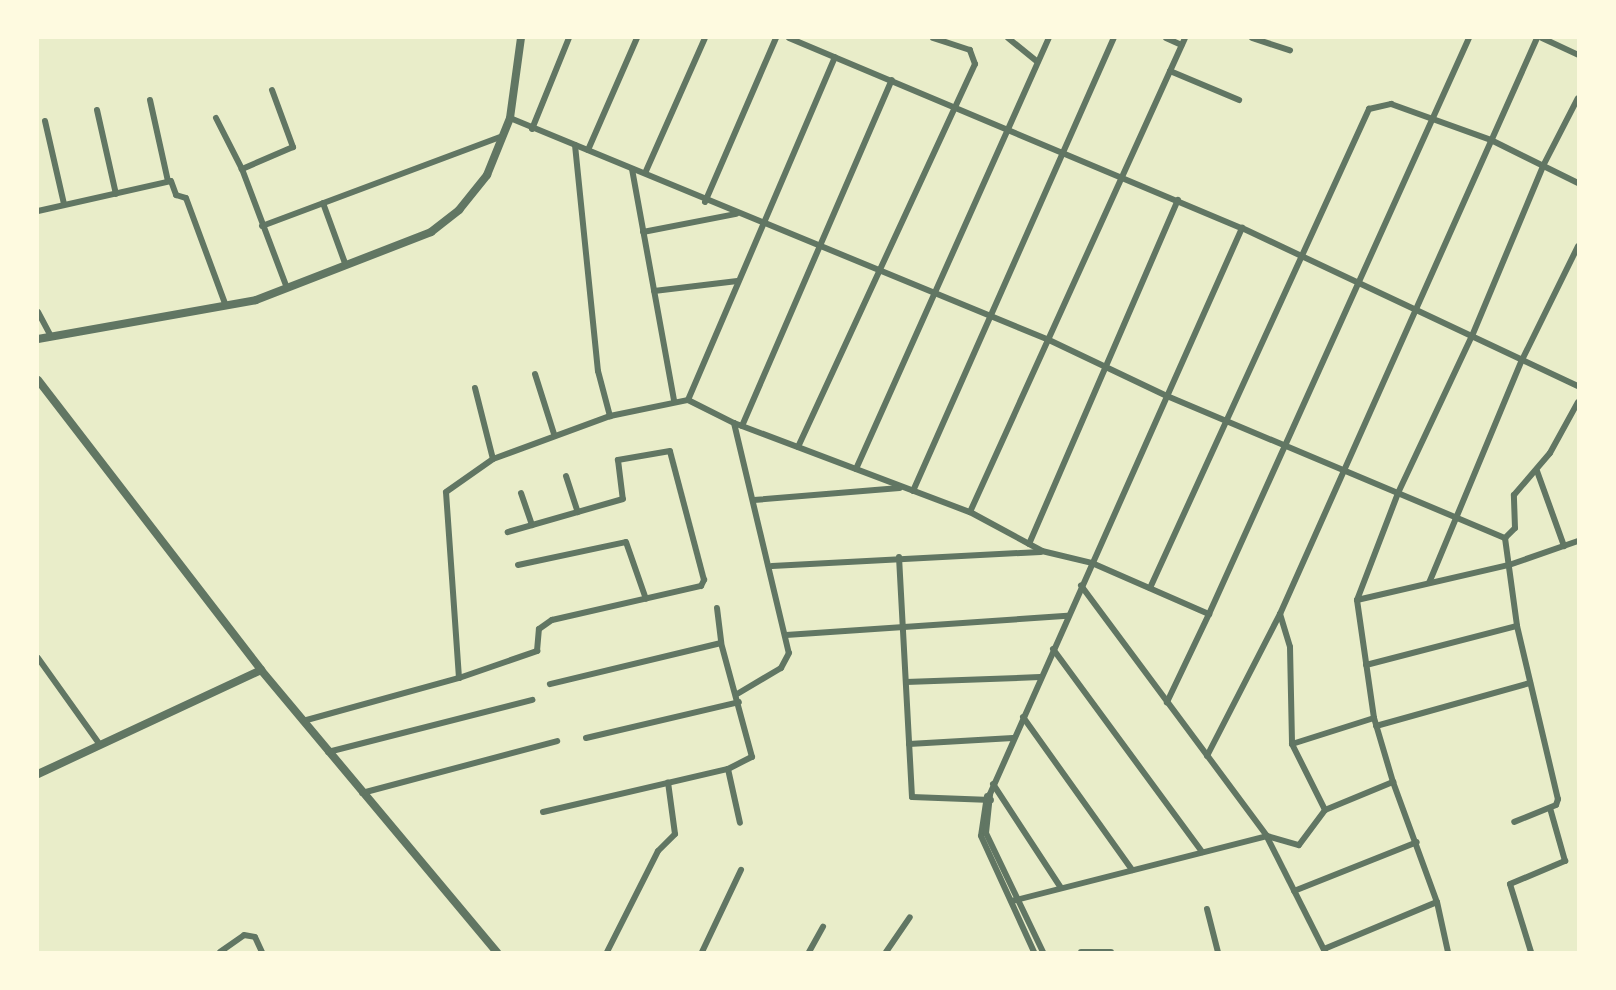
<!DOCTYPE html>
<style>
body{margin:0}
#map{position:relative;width:1616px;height:990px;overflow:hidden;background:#e9edc9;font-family:Montserrat,sans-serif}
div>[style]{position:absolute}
.minor>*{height:6px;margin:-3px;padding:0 3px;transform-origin:3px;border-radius:3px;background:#617663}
.tertiary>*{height:8px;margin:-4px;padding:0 4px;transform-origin:4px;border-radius:4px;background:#617663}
span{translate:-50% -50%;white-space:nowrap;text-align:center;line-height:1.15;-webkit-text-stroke:6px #fefae0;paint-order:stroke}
.frame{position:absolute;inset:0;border:39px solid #fefae0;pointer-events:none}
</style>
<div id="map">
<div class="minor">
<i style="left:789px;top:38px;width:491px;rotate:22.8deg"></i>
<i style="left:1242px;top:228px;width:371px;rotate:25.2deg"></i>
<i style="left:1008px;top:38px;width:38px;rotate:39deg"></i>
<i style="left:1166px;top:38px;width:17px;rotate:24deg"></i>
<i style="left:1252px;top:38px;width:40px;rotate:18deg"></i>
<i style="left:1542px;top:38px;width:40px;rotate:25deg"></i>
<i style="left:1170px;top:71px;width:75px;rotate:22.8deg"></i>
<i style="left:272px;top:90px;width:61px;rotate:69.8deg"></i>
<i style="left:293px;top:147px;width:56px;rotate:156.7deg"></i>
<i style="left:242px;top:169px;width:127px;rotate:69.3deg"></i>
<i style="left:150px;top:100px;width:83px;rotate:77.5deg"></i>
<i style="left:97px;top:110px;width:86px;rotate:77.3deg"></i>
<i style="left:216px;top:118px;width:57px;rotate:63deg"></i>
<i style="left:510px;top:118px;width:583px;rotate:22.39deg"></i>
<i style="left:1049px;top:340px;width:131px;rotate:25.4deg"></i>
<i style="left:1167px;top:396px;width:367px;rotate:22.8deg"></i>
<i style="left:45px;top:121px;width:85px;rotate:77.1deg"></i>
<i style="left:532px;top:129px;width:98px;rotate:-67.9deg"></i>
<i style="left:575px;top:145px;width:227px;rotate:84.2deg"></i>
<i style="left:598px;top:371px;width:47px;rotate:75.1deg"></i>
<i style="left:588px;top:150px;width:122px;rotate:-66.4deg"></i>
<i style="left:632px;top:169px;width:236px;rotate:79.7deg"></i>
<i style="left:646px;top:171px;width:145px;rotate:-66.1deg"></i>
<i style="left:705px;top:202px;width:179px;rotate:-66.6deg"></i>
<i style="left:323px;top:203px;width:64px;rotate:69.9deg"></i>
<i style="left:38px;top:211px;width:136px;rotate:-12.7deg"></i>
<i style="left:171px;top:181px;width:15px;rotate:70deg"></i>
<i style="left:176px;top:195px;width:10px;rotate:17deg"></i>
<i style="left:186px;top:198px;width:115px;rotate:69.7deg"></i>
<i style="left:262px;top:226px;width:257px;rotate:-20.5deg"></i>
<i style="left:643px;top:232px;width:95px;rotate:-11deg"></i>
<i style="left:654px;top:291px;width:84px;rotate:-6.9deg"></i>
<i style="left:38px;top:312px;width:26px;rotate:62deg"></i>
<i style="left:535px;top:374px;width:63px;rotate:72.4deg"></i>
<i style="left:475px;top:388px;width:73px;rotate:75.8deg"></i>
<i style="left:493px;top:459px;width:125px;rotate:-20.2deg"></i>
<i style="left:610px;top:416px;width:80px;rotate:-11.6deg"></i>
<i style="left:688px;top:400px;width:51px;rotate:26.6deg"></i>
<i style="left:734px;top:423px;width:252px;rotate:20.7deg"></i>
<i style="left:970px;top:512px;width:82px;rotate:28.4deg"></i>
<i style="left:1042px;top:551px;width:51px;rotate:13.5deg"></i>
<i style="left:1092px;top:563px;width:128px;rotate:23.6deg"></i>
<i style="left:1209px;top:614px;width:98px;rotate:115.5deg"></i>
<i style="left:688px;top:400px;width:373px;rotate:-66.8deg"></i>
<i style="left:734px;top:423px;width:236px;rotate:76.6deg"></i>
<i style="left:789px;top:653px;width:17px;rotate:118deg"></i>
<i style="left:781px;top:668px;width:51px;rotate:149.4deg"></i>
<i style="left:742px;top:426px;width:377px;rotate:-66.6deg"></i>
<i style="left:798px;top:447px;width:422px;rotate:-65.2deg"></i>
<i style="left:975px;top:64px;width:15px;rotate:-110deg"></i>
<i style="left:970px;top:50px;width:39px;rotate:-162deg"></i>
<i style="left:856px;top:469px;width:472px;rotate:-65.9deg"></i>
<i style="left:1537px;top:471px;width:80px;rotate:70.2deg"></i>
<i style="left:566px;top:476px;width:38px;rotate:72deg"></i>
<i style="left:913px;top:491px;width:496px;rotate:-66.1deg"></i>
<i style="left:521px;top:493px;width:34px;rotate:71deg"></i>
<i style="left:754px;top:500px;width:146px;rotate:-4.7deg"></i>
<i style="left:970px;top:512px;width:520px;rotate:-65.6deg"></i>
<i style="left:1505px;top:538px;width:89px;rotate:82.2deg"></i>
<i style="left:1517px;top:626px;width:178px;rotate:76.7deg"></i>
<i style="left:1558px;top:799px;width:6px;rotate:108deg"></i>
<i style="left:1556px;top:805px;width:45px;rotate:158deg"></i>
<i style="left:1505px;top:538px;width:14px;rotate:-45deg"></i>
<i style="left:1515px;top:528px;width:33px;rotate:-92deg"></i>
<i style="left:1514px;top:495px;width:55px;rotate:-49.4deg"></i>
<i style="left:1550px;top:453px;width:58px;rotate:-61.2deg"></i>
<i style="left:1029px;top:544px;width:375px;rotate:-66.6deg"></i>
<i style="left:899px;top:557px;width:240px;rotate:86.9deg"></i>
<i style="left:912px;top:797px;width:79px;rotate:2.2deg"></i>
<i style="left:518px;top:565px;width:110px;rotate:-12deg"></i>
<i style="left:626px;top:542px;width:60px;rotate:70.7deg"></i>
<i style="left:772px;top:566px;width:269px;rotate:-3deg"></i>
<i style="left:1429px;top:583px;width:242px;rotate:-67.4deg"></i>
<i style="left:1522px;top:360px;width:127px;rotate:-63.8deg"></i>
<i style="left:1150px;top:588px;width:527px;rotate:-65.43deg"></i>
<i style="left:1369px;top:109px;width:23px;rotate:-13deg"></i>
<i style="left:1391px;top:104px;width:106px;rotate:19.8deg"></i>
<i style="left:1491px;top:140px;width:97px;rotate:26.3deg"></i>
<i style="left:1357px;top:600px;width:156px;rotate:-13deg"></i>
<i style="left:1509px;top:565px;width:73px;rotate:-19.2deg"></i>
<i style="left:717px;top:608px;width:35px;rotate:83deg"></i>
<i style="left:1209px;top:614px;width:632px;rotate:-65.71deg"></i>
<i style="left:1280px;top:614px;width:34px;rotate:73deg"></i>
<i style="left:1290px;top:647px;width:97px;rotate:88.8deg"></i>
<i style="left:1292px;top:744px;width:74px;rotate:63.4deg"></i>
<i style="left:786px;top:635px;width:282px;rotate:-3.9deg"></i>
<i style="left:1053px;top:649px;width:252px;rotate:53.7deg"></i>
<i style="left:38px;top:658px;width:107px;rotate:54.5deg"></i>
<i style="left:1366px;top:665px;width:156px;rotate:-14.5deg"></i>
<i style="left:459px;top:678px;width:83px;rotate:-19.1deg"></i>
<i style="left:537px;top:651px;width:22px;rotate:-85deg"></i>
<i style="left:539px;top:629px;width:16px;rotate:-35deg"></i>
<i style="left:552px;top:620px;width:153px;rotate:-12.9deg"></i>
<i style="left:701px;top:586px;width:7px;rotate:-63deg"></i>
<i style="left:704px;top:580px;width:133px;rotate:-104.8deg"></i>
<i style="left:670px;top:451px;width:53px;rotate:170.2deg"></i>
<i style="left:618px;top:460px;width:39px;rotate:83deg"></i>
<i style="left:623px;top:499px;width:120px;rotate:164deg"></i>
<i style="left:906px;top:682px;width:134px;rotate:-2.1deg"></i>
<i style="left:1023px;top:717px;width:188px;rotate:54.5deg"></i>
<i style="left:303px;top:721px;width:162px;rotate:-15.4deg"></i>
<i style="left:459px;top:678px;width:186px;rotate:-94deg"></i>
<i style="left:446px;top:492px;width:57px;rotate:-35.1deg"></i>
<i style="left:1376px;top:726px;width:160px;rotate:-15.6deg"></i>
<i style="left:586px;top:738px;width:157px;rotate:-13.2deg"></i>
<i style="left:909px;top:744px;width:104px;rotate:-3.3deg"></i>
<i style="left:1292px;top:744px;width:86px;rotate:-17.6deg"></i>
<i style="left:328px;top:752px;width:211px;rotate:-14.3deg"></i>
<i style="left:1207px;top:756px;width:160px;rotate:-62.8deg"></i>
<i style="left:1280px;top:614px;width:631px;rotate:-65.95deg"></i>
<i style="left:728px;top:769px;width:55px;rotate:77.5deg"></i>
<i style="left:1393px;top:782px;width:128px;rotate:69.9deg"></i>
<i style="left:1437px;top:902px;width:51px;rotate:77.6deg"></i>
<i style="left:993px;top:784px;width:124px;rotate:56.8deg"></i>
<i style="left:362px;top:793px;width:202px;rotate:-14.9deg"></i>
<i style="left:987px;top:796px;width:40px;rotate:98.5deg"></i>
<i style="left:981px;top:836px;width:128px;rotate:65.4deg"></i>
<i style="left:543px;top:812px;width:190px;rotate:-13.1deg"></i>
<i style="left:728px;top:769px;width:27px;rotate:-27deg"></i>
<i style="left:752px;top:757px;width:118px;rotate:-105.2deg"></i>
<i style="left:721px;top:643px;width:176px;rotate:166.5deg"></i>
<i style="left:1267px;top:836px;width:33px;rotate:16deg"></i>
<i style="left:1299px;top:845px;width:44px;rotate:-53.4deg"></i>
<i style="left:1325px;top:810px;width:74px;rotate:-22.4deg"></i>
<i style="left:1393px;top:782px;width:67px;rotate:-106.5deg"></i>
<i style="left:1374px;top:718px;width:119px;rotate:-98.2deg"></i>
<i style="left:1357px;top:600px;width:115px;rotate:-69deg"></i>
<i style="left:1398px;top:493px;width:174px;rotate:-64.8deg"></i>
<i style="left:1472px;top:336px;width:184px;rotate:-67.3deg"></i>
<i style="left:1543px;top:166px;width:76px;rotate:-62.8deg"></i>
<i style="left:1267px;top:837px;width:129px;rotate:63.2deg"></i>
<i style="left:1294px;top:891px;width:132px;rotate:-21.7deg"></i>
<i style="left:1012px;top:901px;width:263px;rotate:-14.3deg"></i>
<i style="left:1267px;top:836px;width:312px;rotate:-126.6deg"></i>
<i style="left:1207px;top:909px;width:44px;rotate:75.7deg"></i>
<i style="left:1324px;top:949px;width:122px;rotate:-22.6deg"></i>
<i style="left:220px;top:952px;width:29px;rotate:-35deg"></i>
<i style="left:244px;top:935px;width:11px;rotate:10deg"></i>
<i style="left:255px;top:937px;width:17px;rotate:65deg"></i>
<i style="left:607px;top:952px;width:113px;rotate:-63.2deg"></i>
<i style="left:658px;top:851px;width:24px;rotate:-45deg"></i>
<i style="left:675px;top:834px;width:52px;rotate:-97.7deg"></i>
<i style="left:702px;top:952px;width:91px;rotate:-64.6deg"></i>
<i style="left:809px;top:952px;width:29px;rotate:-61deg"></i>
<i style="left:886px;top:952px;width:42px;rotate:-55.6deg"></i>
<i style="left:1043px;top:952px;width:132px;rotate:-115.6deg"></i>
<i style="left:986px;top:833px;width:39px;rotate:-84deg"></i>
<i style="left:990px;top:794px;width:620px;rotate:-66deg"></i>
<i style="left:1081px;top:952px;width:30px"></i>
<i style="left:1531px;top:952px;width:71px;rotate:-107.2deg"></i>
<i style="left:1510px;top:884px;width:60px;rotate:-22.7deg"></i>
<i style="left:1565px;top:861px;width:55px;rotate:-105.8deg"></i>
</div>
<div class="tertiary">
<i style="left:38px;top:339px;width:221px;rotate:-10.1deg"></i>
<i style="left:256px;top:300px;width:188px;rotate:-21.2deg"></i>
<i style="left:431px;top:232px;width:36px;rotate:-38deg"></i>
<i style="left:459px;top:210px;width:45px;rotate:-51.3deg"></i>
<i style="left:487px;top:175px;width:61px;rotate:-68deg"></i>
<i style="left:510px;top:118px;width:81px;rotate:-82.2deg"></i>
<i style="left:38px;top:380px;width:366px;rotate:52.4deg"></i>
<i style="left:261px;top:670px;width:368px;rotate:50.1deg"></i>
<i style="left:38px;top:774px;width:246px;rotate:-25deg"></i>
</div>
<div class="frame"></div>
</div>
